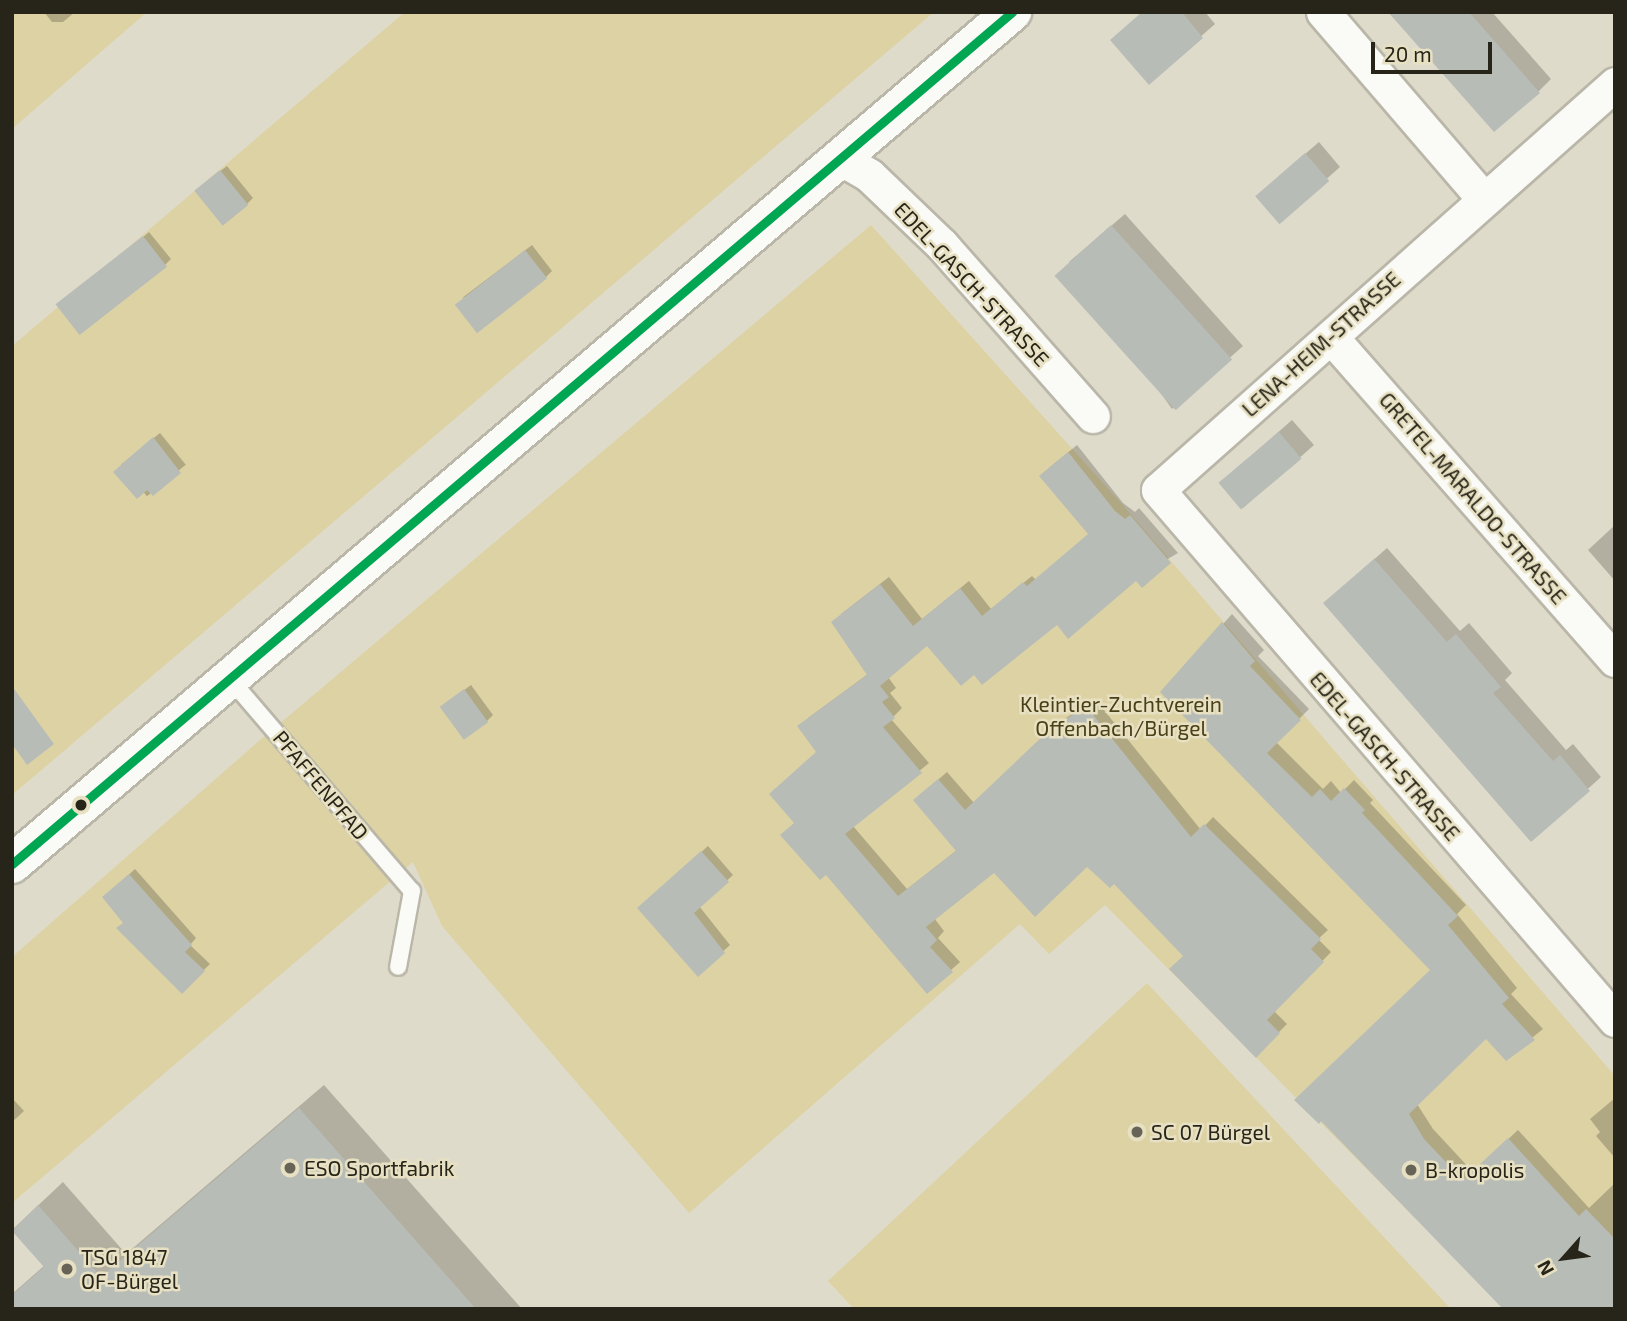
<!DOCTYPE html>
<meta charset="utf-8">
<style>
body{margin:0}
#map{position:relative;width:1627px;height:1321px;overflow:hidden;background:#dfdbca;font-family:"Exo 2",sans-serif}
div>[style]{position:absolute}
.green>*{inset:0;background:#ddd2a4}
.shadow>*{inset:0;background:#0003;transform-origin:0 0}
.building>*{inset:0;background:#b8bcb7;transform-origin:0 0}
.roads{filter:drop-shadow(2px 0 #bab7a9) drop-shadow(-2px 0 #bab7a9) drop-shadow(0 2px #bab7a9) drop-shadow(0 -2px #bab7a9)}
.lane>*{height:16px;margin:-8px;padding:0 8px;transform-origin:8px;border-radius:8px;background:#fafaf7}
.street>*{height:33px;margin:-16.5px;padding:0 16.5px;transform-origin:16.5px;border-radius:16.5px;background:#fafaf7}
.secondary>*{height:38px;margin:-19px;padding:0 19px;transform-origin:19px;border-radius:19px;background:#fafaf7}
.bus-1>*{height:9px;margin:-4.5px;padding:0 4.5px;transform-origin:4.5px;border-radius:4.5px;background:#00a651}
.dots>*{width:19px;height:19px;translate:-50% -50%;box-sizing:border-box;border:4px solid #e7e0c2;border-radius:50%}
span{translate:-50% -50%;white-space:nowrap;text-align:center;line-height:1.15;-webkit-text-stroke:5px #e7e0c2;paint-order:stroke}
.street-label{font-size:21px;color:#272419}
.park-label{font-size:21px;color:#494017}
.poi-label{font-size:21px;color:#272419}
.left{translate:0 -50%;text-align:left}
.frame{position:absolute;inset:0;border:14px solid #272419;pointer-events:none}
.north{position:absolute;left:1529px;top:1223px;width:70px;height:70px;-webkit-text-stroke:5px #e7e0c2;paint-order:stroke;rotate:242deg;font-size:19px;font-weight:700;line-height:28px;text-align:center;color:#272419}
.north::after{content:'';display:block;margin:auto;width:24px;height:32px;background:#272419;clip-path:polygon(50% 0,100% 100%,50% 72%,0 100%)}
.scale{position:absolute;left:1371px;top:42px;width:121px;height:32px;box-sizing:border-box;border:4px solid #272419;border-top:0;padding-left:9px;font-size:21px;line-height:24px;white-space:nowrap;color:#272419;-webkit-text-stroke:5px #e7e0c2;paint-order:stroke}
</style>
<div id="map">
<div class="green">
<i style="clip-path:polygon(12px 12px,147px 12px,12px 129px)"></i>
<i style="clip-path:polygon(405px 12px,934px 12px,12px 795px,12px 346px)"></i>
<i style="clip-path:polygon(871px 225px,1121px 503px,1615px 1076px,1615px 1309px,1415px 1218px,1105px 905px,1049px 954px,1020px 924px,689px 1213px,442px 926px,413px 862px,12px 1203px,12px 957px,259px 741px)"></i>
<i style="clip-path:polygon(1147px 983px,1451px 1309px,854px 1309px,828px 1281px)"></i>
</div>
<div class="shadow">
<i style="clip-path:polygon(44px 12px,75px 12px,63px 22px,52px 22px)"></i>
<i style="clip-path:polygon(1142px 12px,1205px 12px,1215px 24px,1149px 82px)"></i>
<i style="clip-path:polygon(1392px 12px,1492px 12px,1551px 79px,1538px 92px)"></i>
<i style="clip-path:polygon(1319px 142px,1340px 167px,1279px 221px,1270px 184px)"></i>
<i style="clip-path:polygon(227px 166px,253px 198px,247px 204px,202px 185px)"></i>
<i style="clip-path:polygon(1125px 214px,1243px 346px,1172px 409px,1069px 262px)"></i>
<i style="clip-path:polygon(149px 232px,171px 259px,165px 265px,67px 301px)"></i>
<i style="clip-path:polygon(532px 245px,552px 271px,546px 277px,462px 298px)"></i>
<i style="clip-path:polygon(1292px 420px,1314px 445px,1243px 508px,1234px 471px)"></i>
<i style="left:160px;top:433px;width:41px;height:50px;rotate:51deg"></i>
<i style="clip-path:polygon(1077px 445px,1123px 503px,1135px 512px,1139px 508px,1178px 553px,974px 673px,927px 644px,888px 677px,896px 688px,890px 693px,902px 708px,891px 719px,929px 763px,853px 826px,907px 889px,957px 850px,924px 792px,947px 772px,974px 803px,1057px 724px,1095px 699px,1201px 830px,1213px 817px,1328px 930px,1318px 939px,1331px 952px,1274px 1011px,1287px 1024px,1256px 1055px,1185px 956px,1114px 881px,1087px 864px,994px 871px,934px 918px,944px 931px,938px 938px,960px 962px,951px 970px,796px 822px,818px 752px,808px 718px,868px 674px,841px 614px,889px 577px,922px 619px,969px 581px,991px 609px,1032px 576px,1036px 580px,1089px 534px,1049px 468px)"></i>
<i style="clip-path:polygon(1615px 525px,1615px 581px,1588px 550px)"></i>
<i style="clip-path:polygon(1387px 548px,1460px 631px,1469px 623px,1512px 673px,1505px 680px,1566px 750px,1573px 744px,1601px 777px,1531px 840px,1338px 591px)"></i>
<i style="clip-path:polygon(1232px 614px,1264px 650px,1258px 656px,1309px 709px,1276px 742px,1323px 789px,1331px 781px,1341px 793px,1354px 780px,1373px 800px,1370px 803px,1466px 905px,1457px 914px,1517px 988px,1511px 994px,1543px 1029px,1507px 1058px,1487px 1036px,1417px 1104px,1433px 1129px,1473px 1172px,1518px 1130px,1589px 1208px,1615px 1183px,1615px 1309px,1321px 1119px,1432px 970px,1162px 692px)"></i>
<i style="clip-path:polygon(471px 685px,493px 715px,487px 721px,448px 702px)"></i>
<i style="clip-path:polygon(708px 846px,733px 875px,699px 906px,730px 945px,698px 974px,646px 902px)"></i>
<i style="clip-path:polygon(135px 869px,196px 938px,190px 945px,210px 964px,182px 991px,125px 922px,110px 892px)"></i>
<i style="clip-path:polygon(324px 1085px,522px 1309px,12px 1309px,12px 1294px,45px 1265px,13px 1229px,63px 1182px,126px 1254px)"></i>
<i style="clip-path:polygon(12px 1098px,24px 1111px,12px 1122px)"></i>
<i style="clip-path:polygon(1615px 1098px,1615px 1158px,1596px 1136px,1600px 1132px,1590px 1119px)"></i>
</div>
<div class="building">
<i style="clip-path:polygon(1142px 12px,1182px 12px,1203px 38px,1149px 85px,1110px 40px)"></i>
<i style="clip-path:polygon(1388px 12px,1469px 12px,1540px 93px,1494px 132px)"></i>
<i style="left:1305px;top:153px;width:37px;height:66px;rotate:49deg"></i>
<i style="left:220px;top:170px;width:45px;height:33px;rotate:51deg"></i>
<i style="left:1111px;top:225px;width:181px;height:76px;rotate:48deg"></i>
<i style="left:143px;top:236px;width:39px;height:111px;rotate:52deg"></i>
<i style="left:525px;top:250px;width:36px;height:89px;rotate:52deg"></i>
<i style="left:1279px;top:432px;width:35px;height:79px;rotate:50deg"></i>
<i style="clip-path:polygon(153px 437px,181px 473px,153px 496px,147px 490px,137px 499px,113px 472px)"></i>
<i style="clip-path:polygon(1068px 452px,1115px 511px,1125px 519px,1130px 515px,1171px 563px,1142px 588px,1136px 581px,1068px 639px,1057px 625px,982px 685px,974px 675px,961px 686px,927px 646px,880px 686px,889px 697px,882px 702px,895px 718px,883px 727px,922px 773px,845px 834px,898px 896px,956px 851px,913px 800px,938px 779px,965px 810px,1047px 732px,1086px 706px,1191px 837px,1204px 824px,1321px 939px,1311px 949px,1324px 962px,1267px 1020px,1280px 1033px,1256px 1058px,1169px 969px,1183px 956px,1114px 884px,1110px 888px,1087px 867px,1035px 917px,994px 873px,926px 927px,937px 940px,930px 947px,953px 972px,927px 994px,826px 875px,820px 880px,780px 835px,794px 823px,769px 794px,816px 752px,797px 726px,867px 675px,831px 622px,880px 584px,913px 626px,960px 588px,982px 616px,1023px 582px,1027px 586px,1088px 534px,1039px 476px)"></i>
<i style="clip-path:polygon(1374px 559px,1447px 642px,1456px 634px,1501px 687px,1493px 693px,1553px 761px,1560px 755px,1590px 791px,1531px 842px,1323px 603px)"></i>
<i style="clip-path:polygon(1222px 622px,1255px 661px,1250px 666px,1301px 720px,1267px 753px,1312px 797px,1320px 789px,1331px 801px,1344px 788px,1365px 810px,1362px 813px,1458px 916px,1448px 925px,1509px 998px,1502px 1004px,1535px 1040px,1506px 1061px,1486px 1039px,1409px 1114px,1424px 1139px,1463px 1180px,1508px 1138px,1579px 1216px,1586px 1209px,1615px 1239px,1615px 1309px,1503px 1309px,1321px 1121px,1319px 1124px,1294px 1100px,1430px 970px,1160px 692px)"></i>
<i style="clip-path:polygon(12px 686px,54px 744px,27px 765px,12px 744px)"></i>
<i style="left:464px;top:689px;width:41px;height:30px;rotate:54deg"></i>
<i style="clip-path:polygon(701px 851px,729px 882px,694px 913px,725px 953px,698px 977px,637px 908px)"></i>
<i style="clip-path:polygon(129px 874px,192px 945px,185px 952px,205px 971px,182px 994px,116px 928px,123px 923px,102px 897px)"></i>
<i style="clip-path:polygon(299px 1108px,476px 1309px,12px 1309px,12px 1295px,44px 1267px,12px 1231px,38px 1205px,101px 1277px)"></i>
</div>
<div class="roads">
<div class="lane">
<i style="left:230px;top:679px;width:279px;rotate:49.4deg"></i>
<i style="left:412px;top:891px;width:77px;rotate:100.4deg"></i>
</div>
<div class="street">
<i style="left:1323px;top:12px;width:244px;rotate:49.3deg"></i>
<i style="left:1615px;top:84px;width:611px;rotate:138.38deg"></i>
<i style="left:1158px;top:490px;width:700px;rotate:49.23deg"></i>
<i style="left:843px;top:160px;width:30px;rotate:30deg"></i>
<i style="left:869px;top:175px;width:101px;rotate:43.8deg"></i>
<i style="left:942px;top:245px;width:228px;rotate:48.6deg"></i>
<i style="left:1331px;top:337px;width:430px;rotate:48.7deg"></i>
</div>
<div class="secondary">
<i style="left:12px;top:864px;width:1314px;rotate:-40.43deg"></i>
</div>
</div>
<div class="bus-1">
<i style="left:12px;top:864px;width:1314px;rotate:-40.43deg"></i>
</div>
<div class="dots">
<i style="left:81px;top:805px;background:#272419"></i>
<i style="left:1137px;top:1132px;background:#676457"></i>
<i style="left:290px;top:1168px;background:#676457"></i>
<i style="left:1411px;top:1170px;background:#676457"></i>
<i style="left:67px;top:1269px;background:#676457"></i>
</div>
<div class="street-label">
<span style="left:972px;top:284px;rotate:47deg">EDEL-GASCH-STRASSE</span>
<span style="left:1321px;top:344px;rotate:-42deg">LENA-HEIM-STRASSE</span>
<span style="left:1473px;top:498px;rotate:49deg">GRETEL-MARALDO-STRASSE</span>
<span style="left:1385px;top:756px;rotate:49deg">EDEL-GASCH-STRASSE</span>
<span style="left:321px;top:785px;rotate:50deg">PFAFFENPFAD</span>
</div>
<div class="park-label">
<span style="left:1121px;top:716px">Kleintier-Zuchtverein<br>Offenbach/Bürgel</span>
</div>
<div class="poi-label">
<span class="left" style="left:1151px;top:1132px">SC 07 Bürgel</span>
<span class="left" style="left:304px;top:1168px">ESO Sportfabrik</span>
<span class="left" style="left:1425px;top:1170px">B-kropolis</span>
<span class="left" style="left:81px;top:1269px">TSG 1847<br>OF-Bürgel</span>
</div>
<div class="frame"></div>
<div class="north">N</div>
<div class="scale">20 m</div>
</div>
